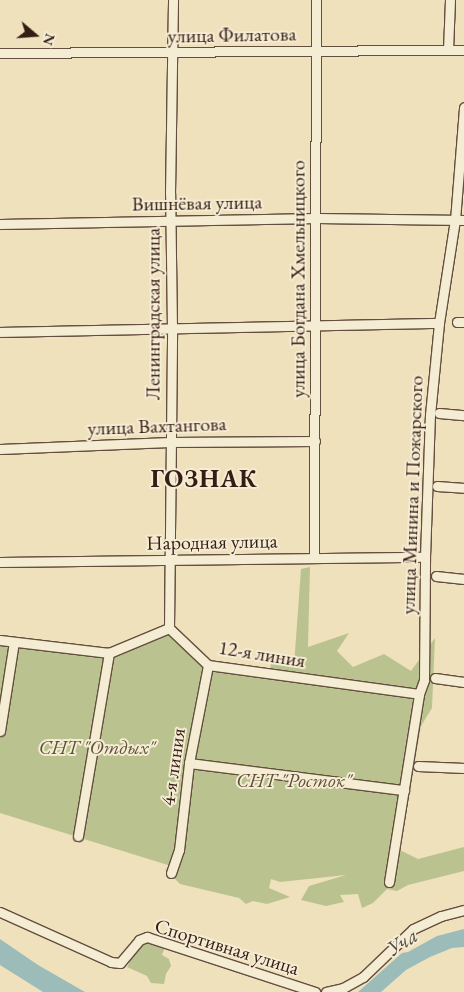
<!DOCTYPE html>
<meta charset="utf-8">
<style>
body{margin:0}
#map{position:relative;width:464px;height:992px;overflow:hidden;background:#f0e1bd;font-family:"EB Garamond",serif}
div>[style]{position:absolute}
.green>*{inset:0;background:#bac390}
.water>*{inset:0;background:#9cbcb9}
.roads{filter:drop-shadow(1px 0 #644e3e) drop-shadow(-1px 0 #644e3e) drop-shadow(0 1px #644e3e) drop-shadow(0 -1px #644e3e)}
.minor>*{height:9px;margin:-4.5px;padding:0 4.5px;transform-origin:4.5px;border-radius:4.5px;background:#f5ecd4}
span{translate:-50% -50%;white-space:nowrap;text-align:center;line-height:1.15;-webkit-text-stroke:4px #f5ecd4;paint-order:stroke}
.street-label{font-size:20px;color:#361d14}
.park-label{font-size:20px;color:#5e4f39;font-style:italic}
.water-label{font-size:21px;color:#554d46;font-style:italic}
.district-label{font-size:25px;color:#361d14;font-weight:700;letter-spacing:1px}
.north{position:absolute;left:10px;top:10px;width:50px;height:50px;-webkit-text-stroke:4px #f5ecd4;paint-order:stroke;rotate:108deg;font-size:14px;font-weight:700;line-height:20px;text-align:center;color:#361d14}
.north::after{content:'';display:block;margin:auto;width:18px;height:22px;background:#361d14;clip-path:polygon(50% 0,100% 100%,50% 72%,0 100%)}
</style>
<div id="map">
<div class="green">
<i style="clip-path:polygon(310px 567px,308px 647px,349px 633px,337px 651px,353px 667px,384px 654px,411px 671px,435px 638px,432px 708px,421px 726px,400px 850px,418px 859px,464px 847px,464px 871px,408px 885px,397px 891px,387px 889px,373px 903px,362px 908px,358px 894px,340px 895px,344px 902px,326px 906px,301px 900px,309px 886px,346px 875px,280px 882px,271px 879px,269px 888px,290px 897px,267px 904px,253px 901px,246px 904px,239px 898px,180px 884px,165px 869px,177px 868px,182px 843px,210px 668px,269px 676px,271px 664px,294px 665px,301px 569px)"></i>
<i style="clip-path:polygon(168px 630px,206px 665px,171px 866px,0 813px,0 645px,112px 657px)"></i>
<i style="clip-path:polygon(148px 942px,165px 947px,162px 955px,169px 959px,171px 966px,166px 974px,164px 984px,151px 983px,147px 976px,127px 967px,136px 950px)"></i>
</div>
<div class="water">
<i style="clip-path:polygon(464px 929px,464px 947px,452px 948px,430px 957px,406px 970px,381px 992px,358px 992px,402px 953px,408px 952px,437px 936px)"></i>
<i style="clip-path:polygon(0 939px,38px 965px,85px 992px,43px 992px,0 965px)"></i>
</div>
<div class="roads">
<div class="minor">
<i style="left:448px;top:50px;width:50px;rotate:-87.7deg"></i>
<i style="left:0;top:53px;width:464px;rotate:-0.4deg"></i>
<i style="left:0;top:224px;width:317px;rotate:-1.1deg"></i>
<i style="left:317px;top:218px;width:147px;rotate:0.8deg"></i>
<i style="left:457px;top:322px;width:7px"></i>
<i style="left:0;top:332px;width:439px;rotate:-1.2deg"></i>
<i style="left:439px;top:413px;width:25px;rotate:5deg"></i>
<i style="left:0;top:449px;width:170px;rotate:-2.4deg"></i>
<i style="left:170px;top:442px;width:145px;rotate:-0.4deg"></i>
<i style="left:437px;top:486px;width:27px;rotate:4deg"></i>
<i style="left:314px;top:558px;width:558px;rotate:-89.79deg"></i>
<i style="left:0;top:562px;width:425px;rotate:-0.7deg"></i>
<i style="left:436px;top:576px;width:28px;rotate:6deg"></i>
<i style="left:169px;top:628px;width:300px;rotate:-89.4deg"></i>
<i style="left:172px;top:328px;width:135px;rotate:-90.8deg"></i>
<i style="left:170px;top:193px;width:193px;rotate:-89.1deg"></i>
<i style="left:0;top:640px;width:110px;rotate:6.8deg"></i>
<i style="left:109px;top:653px;width:65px;rotate:-22.6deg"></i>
<i style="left:169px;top:628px;width:54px;rotate:43.5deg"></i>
<i style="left:208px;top:665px;width:213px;rotate:7.8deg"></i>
<i style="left:435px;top:678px;width:29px;rotate:8deg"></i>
<i style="left:0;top:731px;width:90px;rotate:-81.1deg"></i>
<i style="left:189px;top:763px;width:217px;rotate:7.2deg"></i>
<i style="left:418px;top:766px;width:46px;rotate:2.5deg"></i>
<i style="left:78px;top:836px;width:186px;rotate:-80.4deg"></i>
<i style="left:171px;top:873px;width:24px;rotate:-71deg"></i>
<i style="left:179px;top:850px;width:88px;rotate:-83.4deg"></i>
<i style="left:189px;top:763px;width:100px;rotate:-79deg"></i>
<i style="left:389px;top:882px;width:190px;rotate:-80.9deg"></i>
<i style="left:419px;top:694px;width:15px;rotate:-70deg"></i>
<i style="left:424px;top:680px;width:123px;rotate:-89.5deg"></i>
<i style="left:425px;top:557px;width:142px;rotate:-88deg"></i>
<i style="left:430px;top:415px;width:92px;rotate:-84.4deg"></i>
<i style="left:439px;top:323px;width:104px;rotate:-81.2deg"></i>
<i style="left:455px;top:220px;width:113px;rotate:-85.4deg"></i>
<i style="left:0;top:912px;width:122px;rotate:24.2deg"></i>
<i style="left:111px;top:962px;width:9px;rotate:6deg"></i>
<i style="left:120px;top:963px;width:30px;rotate:-50deg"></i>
<i style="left:139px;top:940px;width:9px;rotate:-21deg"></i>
<i style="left:147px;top:937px;width:177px;rotate:18.1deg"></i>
<i style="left:326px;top:992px;width:17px;rotate:-13deg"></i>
<i style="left:343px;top:988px;width:23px;rotate:-29deg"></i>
<i style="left:363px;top:977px;width:69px;rotate:-43.8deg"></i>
<i style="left:413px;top:929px;width:31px;rotate:-25deg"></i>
<i style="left:441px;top:916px;width:24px;rotate:-15deg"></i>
</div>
</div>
<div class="street-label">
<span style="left:232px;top:35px;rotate:-1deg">улица Филатова</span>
<span style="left:197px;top:203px;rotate:-1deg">Вишнёвая улица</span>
<span style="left:298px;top:279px;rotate:-90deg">улица Богдана Хмельницкого</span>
<span style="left:153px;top:314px;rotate:-90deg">Ленинградская улица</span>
<span style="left:157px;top:426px;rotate:-2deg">улица Вахтангова</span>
<span style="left:412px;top:495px;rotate:-88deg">улица Минина и Пожарского</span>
<span style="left:212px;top:542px;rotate:-1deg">Народная улица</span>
<span style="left:262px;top:654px;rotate:9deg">12-я линия</span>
<span style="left:173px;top:767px;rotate:-82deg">4-я линия</span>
<span style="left:227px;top:947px;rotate:17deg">Спортивная улица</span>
</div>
<div class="park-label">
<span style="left:97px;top:747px">СНТ "Отдых"</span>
<span style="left:294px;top:780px">СНТ "Росток"</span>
</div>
<div class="water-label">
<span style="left:402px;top:942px;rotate:-33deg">Уча</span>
</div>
<div class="district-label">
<span style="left:204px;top:478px">ГОЗНАК</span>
</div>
<div class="north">N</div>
</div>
